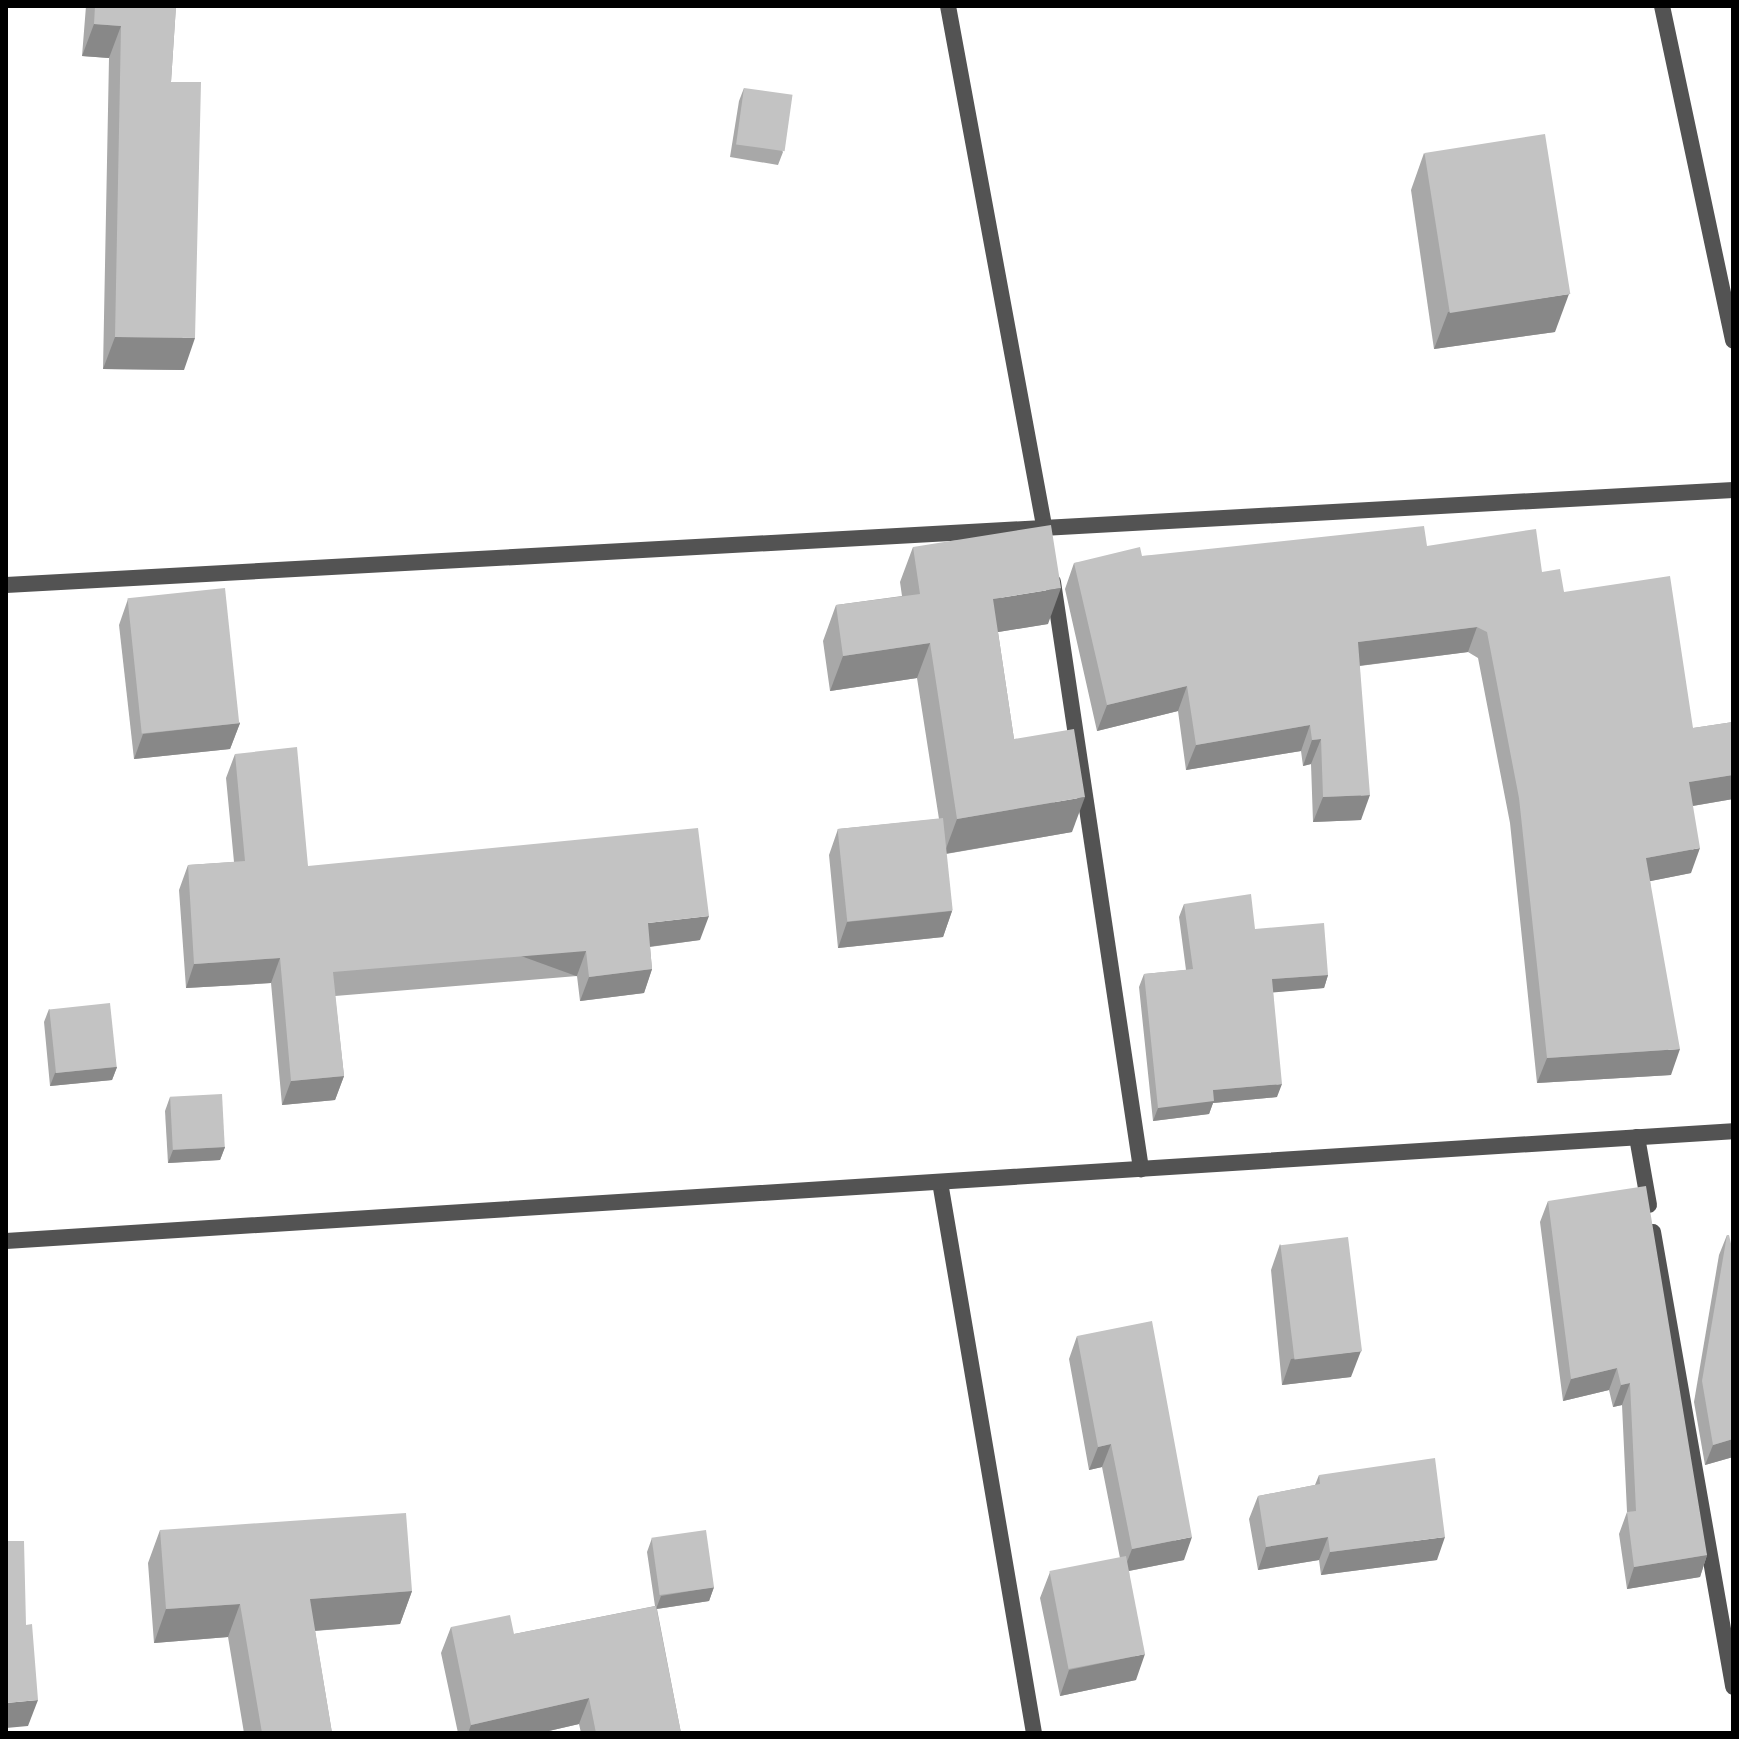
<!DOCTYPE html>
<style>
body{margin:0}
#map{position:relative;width:1739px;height:1739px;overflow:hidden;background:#fff;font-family:Commissioner,sans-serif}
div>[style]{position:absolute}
.street>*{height:16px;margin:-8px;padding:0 8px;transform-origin:8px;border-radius:8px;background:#535353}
.wall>*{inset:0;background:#a8a8a8}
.shaded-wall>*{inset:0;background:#888;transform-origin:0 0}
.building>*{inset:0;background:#c3c3c3;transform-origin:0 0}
span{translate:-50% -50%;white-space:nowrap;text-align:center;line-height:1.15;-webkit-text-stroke:6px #fff;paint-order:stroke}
.frame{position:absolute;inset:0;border:8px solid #000;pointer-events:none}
</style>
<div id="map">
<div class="street">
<i style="left:948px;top:6px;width:534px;rotate:79.53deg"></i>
<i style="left:1662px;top:6px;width:342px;rotate:78deg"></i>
<i style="left:1053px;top:582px;width:594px;rotate:81.47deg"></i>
<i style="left:6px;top:585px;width:1730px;rotate:-3.15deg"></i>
<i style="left:1637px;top:1137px;width:69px;rotate:80deg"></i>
<i style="left:940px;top:1182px;width:559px;rotate:80.32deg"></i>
<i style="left:1653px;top:1232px;width:462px;rotate:80deg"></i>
<i style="left:6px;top:1241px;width:1730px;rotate:-3.64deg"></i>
</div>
<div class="wall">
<i style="clip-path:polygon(86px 6px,176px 6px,171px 82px,184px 370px,103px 369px,109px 58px,82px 56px)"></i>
<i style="clip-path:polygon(744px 88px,783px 152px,778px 165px,730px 157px,739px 101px)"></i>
<i style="clip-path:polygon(1424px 153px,1555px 332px,1434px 349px,1411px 190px)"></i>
<i style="clip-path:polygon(1427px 546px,1542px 572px,1564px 592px,1693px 728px,1733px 722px,1733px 799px,1693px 806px,1691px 873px,1650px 881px,1671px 1075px,1537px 1083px,1510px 823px,1478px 658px,1468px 652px,1360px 666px,1361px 820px,1313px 822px,1311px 764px,1303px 766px,1301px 751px,1186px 770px,1178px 711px,1097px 731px,1065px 589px,1074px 563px,1142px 556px)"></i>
<i style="clip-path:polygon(913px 547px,1048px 624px,998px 632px,1014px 739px,1072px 832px,946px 854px,952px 911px,943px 937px,838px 948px,829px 855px,838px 829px,939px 819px,917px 678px,830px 691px,823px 641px,836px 605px,902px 596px,900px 582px)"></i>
<i style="clip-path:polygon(128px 599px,240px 723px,230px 749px,134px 759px,119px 625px)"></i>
<i style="clip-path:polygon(235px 754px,308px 866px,700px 940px,650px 947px,652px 969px,644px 993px,580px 1001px,577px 976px,335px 996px,344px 1076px,335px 1100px,282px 1105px,271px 983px,186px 988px,179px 890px,188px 865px,234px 862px,226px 778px)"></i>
<i style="clip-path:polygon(1184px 904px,1255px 929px,1328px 975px,1324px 988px,1273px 992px,1277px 1097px,1213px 1103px,1209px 1114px,1153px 1121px,1139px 987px,1144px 974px,1186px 970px,1179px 917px)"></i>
<i style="clip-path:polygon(49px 1009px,117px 1067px,112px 1080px,50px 1086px,44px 1022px)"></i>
<i style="clip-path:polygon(170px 1097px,225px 1147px,220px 1160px,168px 1163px,165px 1111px)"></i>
<i style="clip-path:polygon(1548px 1201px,1707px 1555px,1700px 1577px,1627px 1589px,1619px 1534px,1627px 1512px,1622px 1405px,1613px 1407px,1609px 1390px,1563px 1401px,1540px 1222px)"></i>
<i style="clip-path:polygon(1727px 1235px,1733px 1252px,1733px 1457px,1705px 1465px,1694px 1402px,1719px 1255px)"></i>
<i style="clip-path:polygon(1280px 1244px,1351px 1377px,1282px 1385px,1271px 1270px)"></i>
<i style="clip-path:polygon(1077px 1336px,1184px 1560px,1129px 1571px,1136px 1680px,1060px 1696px,1040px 1598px,1050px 1572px,1120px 1558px,1102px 1467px,1089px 1470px,1069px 1359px)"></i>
<i style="clip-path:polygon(1319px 1475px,1437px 1560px,1321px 1575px,1319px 1560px,1258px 1570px,1249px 1519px,1258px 1496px,1315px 1485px)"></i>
<i style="clip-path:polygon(160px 1530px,412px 1591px,400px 1624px,315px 1631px,332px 1733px,244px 1733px,228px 1637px,154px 1643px,148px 1563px)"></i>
<i style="clip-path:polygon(652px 1538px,714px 1587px,709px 1601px,657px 1609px,681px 1733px,581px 1733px,579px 1724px,540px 1733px,458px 1733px,441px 1653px,451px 1627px,514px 1634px,655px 1606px,647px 1552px)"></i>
</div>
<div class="shaded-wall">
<i style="clip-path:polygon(94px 24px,121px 26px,109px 58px,82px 56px)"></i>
<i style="clip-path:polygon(1569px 294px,1555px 332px,1434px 349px,1448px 312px)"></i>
<i style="clip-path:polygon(115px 337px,195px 338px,184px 370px,103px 369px)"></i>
<i style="clip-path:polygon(1061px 588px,1048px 624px,980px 635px,993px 599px)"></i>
<i style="clip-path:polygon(1477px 627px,1468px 652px,1349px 667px,1358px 642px)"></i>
<i style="clip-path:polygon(930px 643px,917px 678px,830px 691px,843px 656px)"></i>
<i style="clip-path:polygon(1187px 686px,1178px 711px,1097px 731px,1107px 705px)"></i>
<i style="clip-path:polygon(240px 723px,230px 749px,134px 759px,143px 734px)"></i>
<i style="clip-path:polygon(1310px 725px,1301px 751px,1186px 770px,1196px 745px)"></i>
<i style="clip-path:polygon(1321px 739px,1311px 764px,1303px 766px,1312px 740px)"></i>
<i style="clip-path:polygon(1733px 775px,1733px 799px,1680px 808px,1689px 782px)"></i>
<i style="clip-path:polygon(1370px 795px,1361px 820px,1313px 822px,1323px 797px)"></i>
<i style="clip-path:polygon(1085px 797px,1072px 832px,944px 854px,957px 819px)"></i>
<i style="clip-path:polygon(1700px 848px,1691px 873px,1636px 884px,1646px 858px)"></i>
<i style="clip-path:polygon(952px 911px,943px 937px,838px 948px,847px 922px)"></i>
<i style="clip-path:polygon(709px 916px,700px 940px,639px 948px,648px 923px)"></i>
<i style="left:586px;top:951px;width:27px;height:254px;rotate:110deg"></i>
<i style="clip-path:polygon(280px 958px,271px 983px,186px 988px,194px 964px)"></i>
<i style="clip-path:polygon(652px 969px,644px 993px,580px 1001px,589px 977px)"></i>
<i style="clip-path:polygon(1328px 975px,1324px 988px,1267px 993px,1272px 979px)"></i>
<i style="clip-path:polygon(1680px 1049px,1671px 1075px,1537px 1083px,1547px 1058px)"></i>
<i style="clip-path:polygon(117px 1067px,112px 1080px,50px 1086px,55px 1073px)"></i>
<i style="clip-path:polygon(344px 1076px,335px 1100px,282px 1105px,291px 1081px)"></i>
<i style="clip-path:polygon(1282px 1084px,1277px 1097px,1213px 1103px,1209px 1114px,1153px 1121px,1158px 1108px,1213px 1090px)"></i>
<i style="clip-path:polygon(225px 1147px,220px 1160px,168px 1163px,173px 1150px)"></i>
<i style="clip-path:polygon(1361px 1351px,1351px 1377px,1282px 1385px,1291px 1359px)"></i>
<i style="clip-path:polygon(1617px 1368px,1609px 1390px,1563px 1401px,1571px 1379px)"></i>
<i style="clip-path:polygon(1630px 1383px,1622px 1405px,1613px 1407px,1621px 1385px)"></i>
<i style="clip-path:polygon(1733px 1439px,1733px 1457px,1705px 1465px,1713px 1445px)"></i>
<i style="clip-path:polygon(1111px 1444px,1102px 1467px,1089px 1470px,1098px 1447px)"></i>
<i style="clip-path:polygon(1192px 1537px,1184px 1560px,1123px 1572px,1132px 1549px)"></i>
<i style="clip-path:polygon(1328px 1537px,1319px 1560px,1258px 1570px,1266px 1547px)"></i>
<i style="clip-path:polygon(1445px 1537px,1437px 1560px,1321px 1575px,1330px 1552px)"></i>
<i style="clip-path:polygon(1707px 1555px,1700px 1577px,1627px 1589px,1634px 1567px)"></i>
<i style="clip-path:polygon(714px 1587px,709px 1601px,656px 1609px,661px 1596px)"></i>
<i style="clip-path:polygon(412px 1591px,400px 1624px,298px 1632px,310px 1599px)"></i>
<i style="clip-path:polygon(240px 1604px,228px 1637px,154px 1643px,166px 1609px)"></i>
<i style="clip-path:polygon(1145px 1654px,1136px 1680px,1060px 1696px,1069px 1670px)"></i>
<i style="clip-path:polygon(589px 1698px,579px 1724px,540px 1733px,468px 1733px,471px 1725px)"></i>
<i style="clip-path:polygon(38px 1700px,28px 1726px,6px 1728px,6px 1703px)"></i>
</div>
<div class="building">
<i style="clip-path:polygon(95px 6px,176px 6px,171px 82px,201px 82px,195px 338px,115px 337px,121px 26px,94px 24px)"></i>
<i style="left:744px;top:88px;width:49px;height:57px;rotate:8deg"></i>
<i style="left:1545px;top:134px;width:162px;height:122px;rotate:81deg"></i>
<i style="clip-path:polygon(1051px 525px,1061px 588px,993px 599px,1014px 739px,1074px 729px,1085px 797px,957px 819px,930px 643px,843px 656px,836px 605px,920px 594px,913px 547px)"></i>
<i style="clip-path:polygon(1424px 526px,1427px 546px,1536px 529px,1542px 572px,1560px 569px,1564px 592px,1670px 576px,1693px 728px,1733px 722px,1733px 775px,1689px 782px,1700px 848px,1646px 858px,1680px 1049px,1547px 1058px,1519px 798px,1487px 632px,1477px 627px,1358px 642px,1370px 795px,1323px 797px,1321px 739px,1312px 740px,1310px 725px,1196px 745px,1187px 686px,1107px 705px,1074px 563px,1140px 547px,1142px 556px)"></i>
<i style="left:225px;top:588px;width:136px;height:98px;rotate:84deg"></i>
<i style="clip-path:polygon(297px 747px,308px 866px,698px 828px,709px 916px,648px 923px,652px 969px,589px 977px,586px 951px,333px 972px,344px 1076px,291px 1081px,280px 958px,194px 964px,188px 865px,245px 861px,235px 754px)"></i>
<i style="left:943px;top:818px;width:93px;height:106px;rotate:84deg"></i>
<i style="clip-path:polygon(1251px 894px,1255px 929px,1324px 923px,1328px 975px,1272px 979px,1282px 1084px,1213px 1090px,1214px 1101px,1158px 1108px,1144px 974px,1193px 969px,1184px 904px)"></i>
<i style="left:110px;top:1003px;width:64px;height:61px;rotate:84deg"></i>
<i style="left:222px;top:1094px;width:53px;height:52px;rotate:87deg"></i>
<i style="clip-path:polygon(1646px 1186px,1707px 1555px,1634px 1567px,1627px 1512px,1636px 1511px,1630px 1383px,1621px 1385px,1617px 1368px,1571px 1379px,1548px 1201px)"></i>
<i style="clip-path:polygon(1727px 1235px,1729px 1235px,1733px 1252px,1733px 1439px,1713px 1445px,1702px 1381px)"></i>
<i style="left:1348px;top:1237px;width:115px;height:68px;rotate:83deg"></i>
<i style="clip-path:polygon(1152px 1321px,1192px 1537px,1132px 1549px,1111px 1444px,1098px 1447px,1077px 1336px)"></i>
<i style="clip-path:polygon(1435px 1458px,1445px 1537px,1330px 1552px,1328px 1537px,1266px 1547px,1258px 1496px,1320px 1484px,1319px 1475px)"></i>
<i style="clip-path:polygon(406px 1513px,412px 1591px,310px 1599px,332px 1733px,262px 1733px,240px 1604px,166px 1609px,160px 1530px)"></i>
<i style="left:706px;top:1530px;width:58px;height:55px;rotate:82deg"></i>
<i style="clip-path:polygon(6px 1541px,24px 1541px,26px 1625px,32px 1624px,38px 1700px,6px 1703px)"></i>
<i style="left:1126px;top:1556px;width:100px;height:78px;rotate:79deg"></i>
<i style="clip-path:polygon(656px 1606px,681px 1733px,596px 1733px,589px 1698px,471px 1725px,451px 1627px,510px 1615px,514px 1634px)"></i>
</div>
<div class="frame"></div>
</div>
